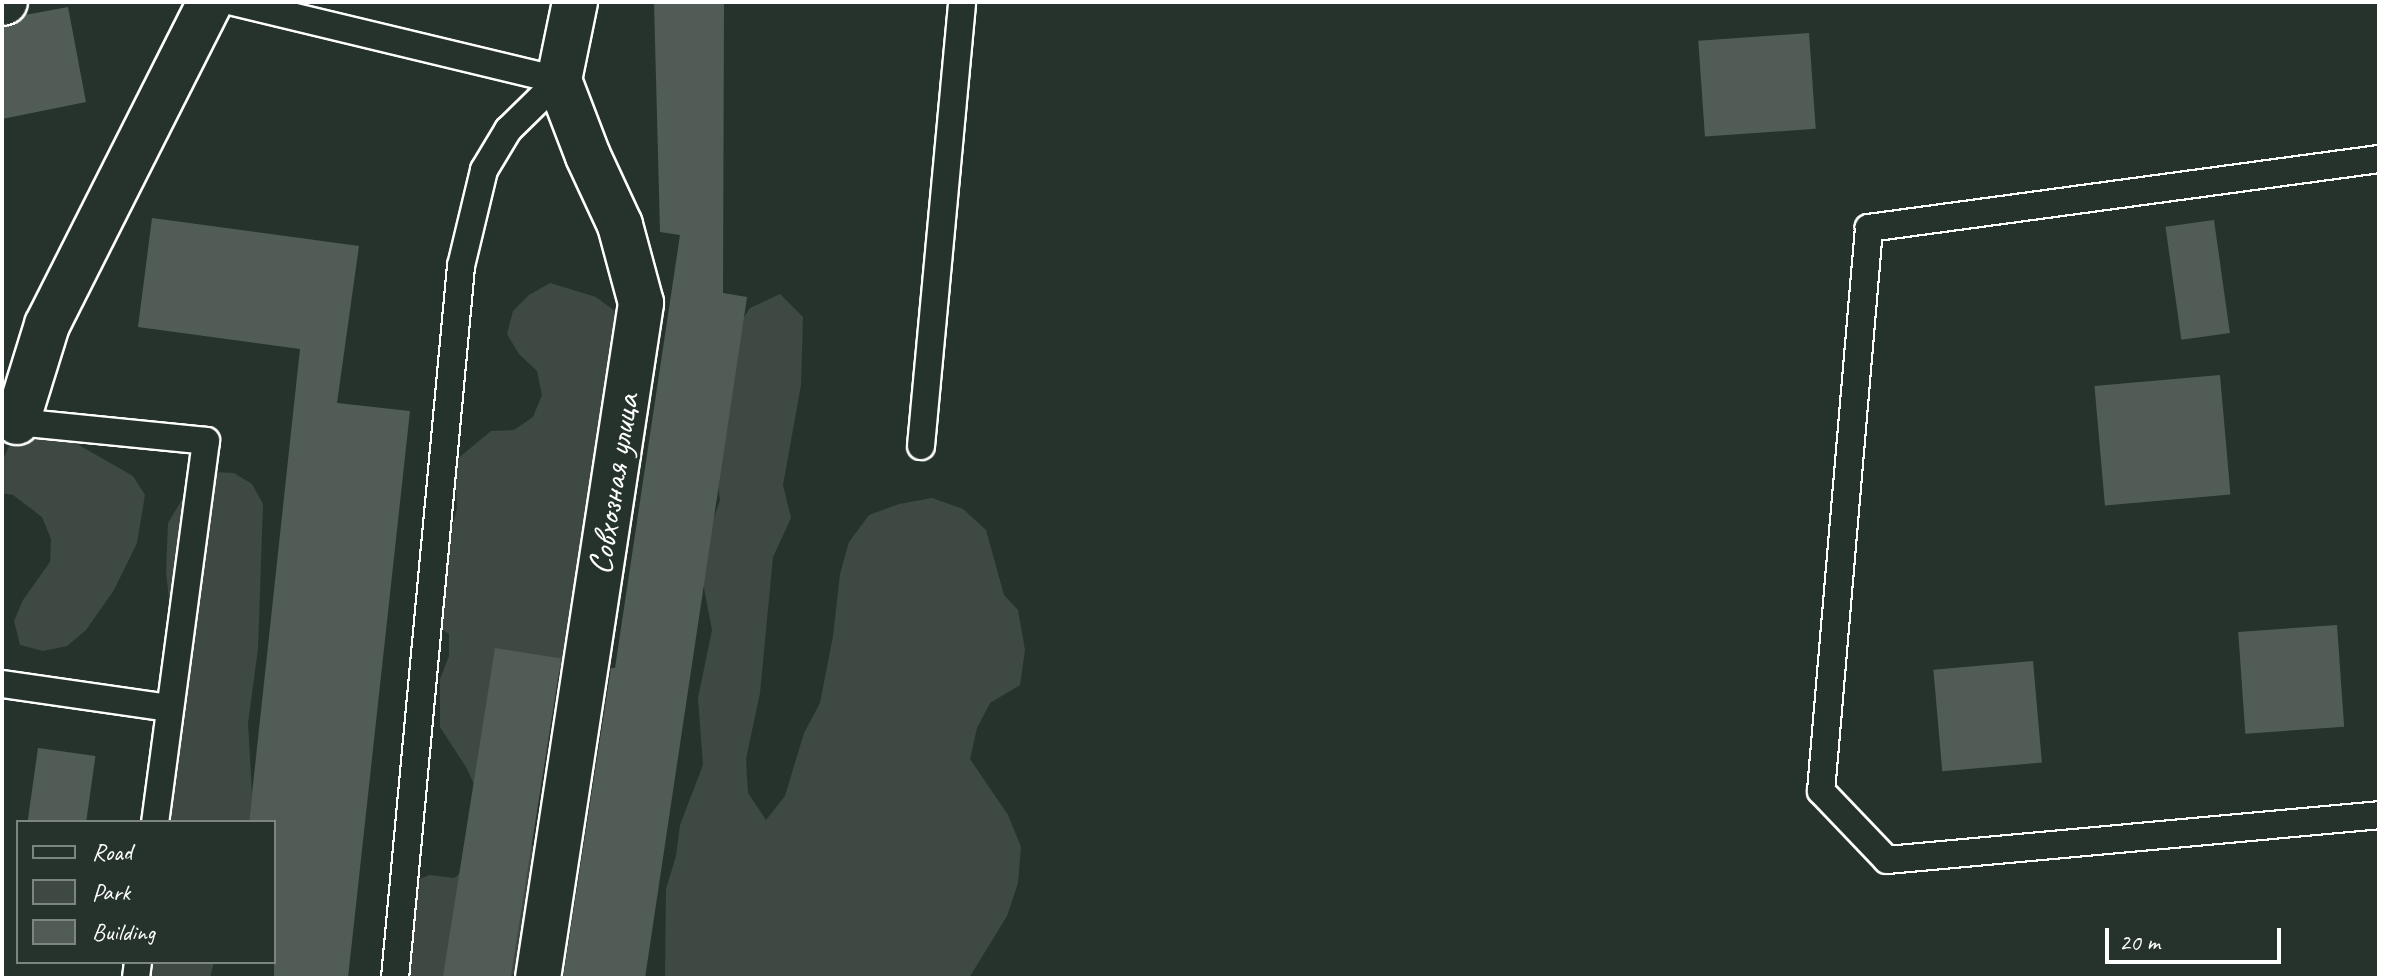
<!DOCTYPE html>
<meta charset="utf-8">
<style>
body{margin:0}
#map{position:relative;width:2381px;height:980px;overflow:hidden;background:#26332d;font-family:Caveat,sans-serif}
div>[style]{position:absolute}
.green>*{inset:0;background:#3e4944}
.building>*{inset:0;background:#515c57;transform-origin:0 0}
.roads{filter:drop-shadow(2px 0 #fff) drop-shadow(-2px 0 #fff) drop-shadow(0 2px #fff) drop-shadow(0 -2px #fff)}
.lane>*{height:26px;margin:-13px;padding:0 13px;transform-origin:13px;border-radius:13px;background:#26332d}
.street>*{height:44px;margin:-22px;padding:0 22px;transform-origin:22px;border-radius:22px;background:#26332d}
span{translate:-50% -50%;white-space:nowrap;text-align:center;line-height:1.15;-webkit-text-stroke:6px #26332d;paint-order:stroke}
.street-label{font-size:34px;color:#fff}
.frame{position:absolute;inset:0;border:4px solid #fff;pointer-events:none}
.legend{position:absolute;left:16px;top:820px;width:260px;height:144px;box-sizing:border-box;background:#26332d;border:2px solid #7d8581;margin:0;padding:10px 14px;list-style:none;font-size:24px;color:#fff}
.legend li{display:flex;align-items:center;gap:16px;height:40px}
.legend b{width:40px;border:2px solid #7d8581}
.scale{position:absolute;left:2105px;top:928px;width:176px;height:36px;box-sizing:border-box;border:4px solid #fff;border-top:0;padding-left:10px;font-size:24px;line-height:28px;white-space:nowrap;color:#fff;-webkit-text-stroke:6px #26332d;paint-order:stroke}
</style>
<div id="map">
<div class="green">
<i style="clip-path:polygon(550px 283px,596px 297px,632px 324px,572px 642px,544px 710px,486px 810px,466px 767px,440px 727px,440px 679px,449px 656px,449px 634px,429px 621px,421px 598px,451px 531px,457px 508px,455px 461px,491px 431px,514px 430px,533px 417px,542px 395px,537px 371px,519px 354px,507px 334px,513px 311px,529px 295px)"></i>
<i style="clip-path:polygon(780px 294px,803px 317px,801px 385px,783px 485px,791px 518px,773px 557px,760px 693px,746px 759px,748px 793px,766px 820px,785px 796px,804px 733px,820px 703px,833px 636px,840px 574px,849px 542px,869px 515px,899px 504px,932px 498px,963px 509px,986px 530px,1004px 595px,1018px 610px,1025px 650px,1020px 685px,990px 703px,977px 728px,970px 759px,1008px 815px,1021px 847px,1018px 883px,1007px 916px,969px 978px,665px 978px,666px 889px,676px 856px,680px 825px,703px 765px,698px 698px,712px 630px,699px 562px,720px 500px,715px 465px,732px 335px,750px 308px)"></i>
<i style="clip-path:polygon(54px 431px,133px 476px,145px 495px,137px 543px,114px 590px,86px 630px,67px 646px,43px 651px,20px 645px,14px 621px,23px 600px,50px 562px,51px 539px,42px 517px,13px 495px,2px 493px,2px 462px,11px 442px)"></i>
<i style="clip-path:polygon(212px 472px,234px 473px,252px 484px,263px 504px,258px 649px,248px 723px,252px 794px,249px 822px,148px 822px,177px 671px,166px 572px,168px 523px,192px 483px)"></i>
<i style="clip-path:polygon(536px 845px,532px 955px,510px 978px,405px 978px,408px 883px,430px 875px,454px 878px,490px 849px)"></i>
<i style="clip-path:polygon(133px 962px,214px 962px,210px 978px,142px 978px)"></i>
</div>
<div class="building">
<i style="clip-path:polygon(654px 2px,724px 2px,723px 293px,747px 297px,645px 978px,563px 978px,611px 668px,615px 668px,680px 235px,660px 232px)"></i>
<i style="clip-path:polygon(68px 7px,86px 102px,2px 119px,2px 27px,14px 25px,25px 15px)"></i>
<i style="left:1809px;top:33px;width:96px;height:111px;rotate:86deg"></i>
<i style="clip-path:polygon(152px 218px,359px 246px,337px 403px,410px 411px,348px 978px,274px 978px,274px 822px,249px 822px,300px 349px,138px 327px)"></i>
<i style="left:2214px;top:220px;width:114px;height:49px;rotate:82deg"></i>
<i style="left:2220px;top:375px;width:120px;height:126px;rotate:85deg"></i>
<i style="left:2337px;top:625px;width:102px;height:99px;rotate:86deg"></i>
<i style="left:495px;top:648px;width:67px;height:335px;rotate:9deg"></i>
<i style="left:2033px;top:661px;width:102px;height:100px;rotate:85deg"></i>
<i style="left:38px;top:748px;width:58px;height:75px;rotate:8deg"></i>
</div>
<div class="roads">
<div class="lane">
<i style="left:233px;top:2px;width:335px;rotate:13.5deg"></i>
<i style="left:2379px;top:159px;width:515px;rotate:172.3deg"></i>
<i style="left:1869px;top:228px;width:565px;rotate:94.87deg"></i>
<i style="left:1821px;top:791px;width:95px;rotate:46.3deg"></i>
<i style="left:1887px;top:860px;width:494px;rotate:-5.2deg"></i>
<i style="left:7px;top:421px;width:200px;rotate:5.7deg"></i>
<i style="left:206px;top:441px;width:384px;rotate:97.6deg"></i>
<i style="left:921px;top:446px;width:446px;rotate:-84.7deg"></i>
<i style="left:2px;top:684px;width:169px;rotate:8.2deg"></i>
<i style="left:136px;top:978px;width:16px;rotate:-83deg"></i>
<i style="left:395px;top:978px;width:715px;rotate:-84.7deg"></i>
<i style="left:461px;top:266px;width:99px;rotate:-76.5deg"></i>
<i style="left:484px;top:170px;width:47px;rotate:-59deg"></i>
<i style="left:508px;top:130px;width:71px;rotate:-44.4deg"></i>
</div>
<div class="street">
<i style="left:2px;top:3px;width:3px;rotate:-18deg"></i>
<i style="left:17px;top:422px;width:102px;rotate:-72.8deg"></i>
<i style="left:47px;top:325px;width:362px;rotate:-63.2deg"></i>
<i style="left:538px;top:978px;width:683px;rotate:-81.32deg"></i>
<i style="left:641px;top:303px;width:81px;rotate:-105.1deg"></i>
<i style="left:620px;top:225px;width:76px;rotate:-114.9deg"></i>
<i style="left:588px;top:156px;width:81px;rotate:-110.9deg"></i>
<i style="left:559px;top:80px;width:80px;rotate:-78.4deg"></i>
</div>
</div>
<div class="street-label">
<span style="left:613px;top:484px;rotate:-81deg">Совхозная улица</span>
</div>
<div class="frame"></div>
<ul class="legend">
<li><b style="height:10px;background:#26332d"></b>Road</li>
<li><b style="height:22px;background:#3e4944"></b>Park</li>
<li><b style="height:22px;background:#515c57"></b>Building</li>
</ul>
<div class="scale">20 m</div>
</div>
